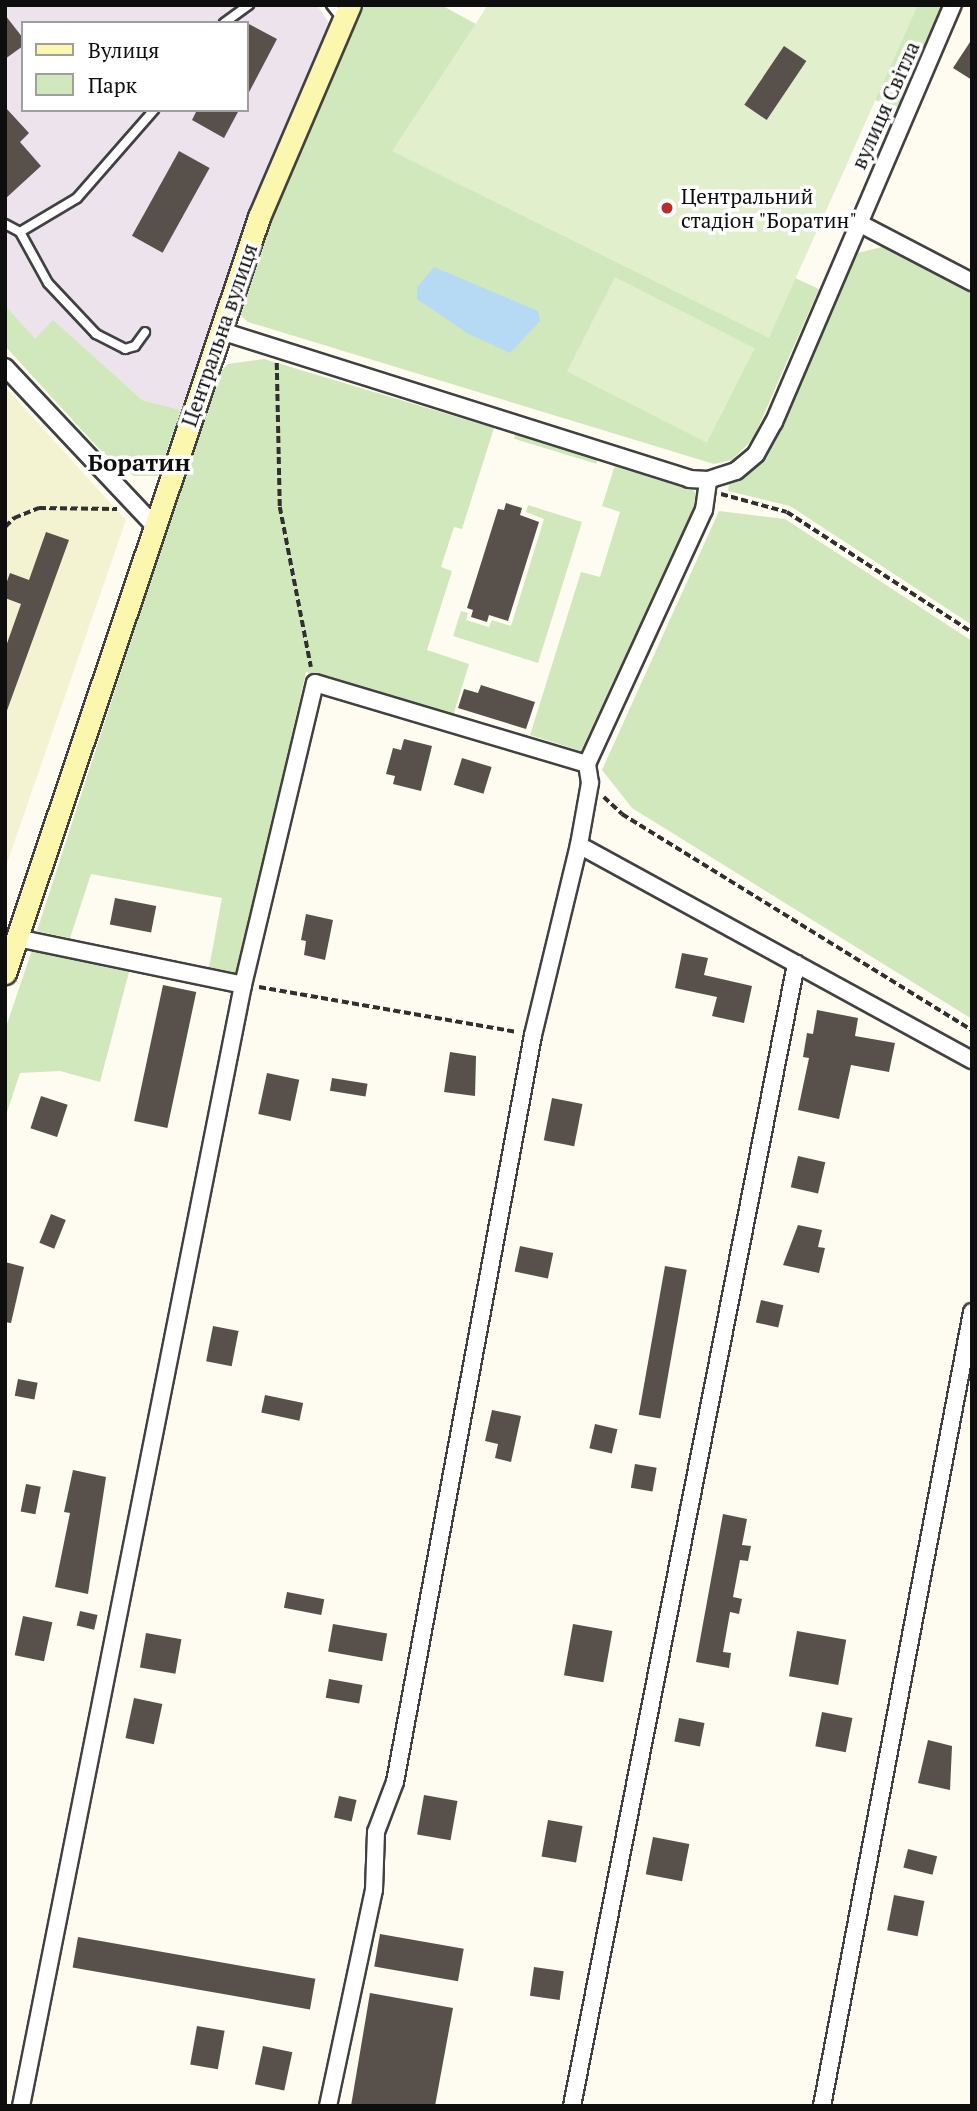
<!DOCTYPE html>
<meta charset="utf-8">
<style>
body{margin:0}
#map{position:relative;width:977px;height:2111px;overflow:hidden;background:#fefcf0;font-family:"PT Serif",serif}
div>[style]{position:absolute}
.industrial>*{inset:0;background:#ece3ec}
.farmland>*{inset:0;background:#f3f2d1}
.green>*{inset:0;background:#d0e8bb;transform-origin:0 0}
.pitch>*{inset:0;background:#e1efcc;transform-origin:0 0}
.water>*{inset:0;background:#b7daf4}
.building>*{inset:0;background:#57504b;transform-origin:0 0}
.path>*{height:3.5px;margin-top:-1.75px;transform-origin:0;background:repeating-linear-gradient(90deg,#303030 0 7px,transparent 0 10.5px)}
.roads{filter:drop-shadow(2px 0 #414141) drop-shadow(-2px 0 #414141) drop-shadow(0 2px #414141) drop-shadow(0 -2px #414141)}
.lane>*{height:8px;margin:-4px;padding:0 4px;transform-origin:4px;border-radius:4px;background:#fff}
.street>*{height:16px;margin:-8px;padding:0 8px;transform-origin:8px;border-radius:8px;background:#fff}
.secondary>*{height:21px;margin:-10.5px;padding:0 10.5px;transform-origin:10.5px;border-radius:10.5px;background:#fbf7ae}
.dots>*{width:19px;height:19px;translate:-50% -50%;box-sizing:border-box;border:4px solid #fff;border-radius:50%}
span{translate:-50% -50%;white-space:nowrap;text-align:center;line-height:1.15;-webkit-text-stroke:7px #fff;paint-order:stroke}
.street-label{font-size:21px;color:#0e0e0e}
.poi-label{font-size:21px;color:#0e0e0e}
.left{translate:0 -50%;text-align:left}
.quarter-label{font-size:24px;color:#0e0e0e;font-weight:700}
.frame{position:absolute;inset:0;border:7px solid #0e0e0e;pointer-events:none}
.legend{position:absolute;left:21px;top:21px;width:228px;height:91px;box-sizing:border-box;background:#fff;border:2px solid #9f9f9f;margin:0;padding:9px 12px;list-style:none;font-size:21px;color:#0e0e0e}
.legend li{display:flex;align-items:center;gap:14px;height:35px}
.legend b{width:35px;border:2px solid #9f9f9f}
</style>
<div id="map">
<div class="industrial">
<i style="clip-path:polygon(evenodd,5px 5px,317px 5px,329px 23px,248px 213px,181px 410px,142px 400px,53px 321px,35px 340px,5px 305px,5px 5px,23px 23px,247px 23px,247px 110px,23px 110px,23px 23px)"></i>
</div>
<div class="farmland">
<i style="clip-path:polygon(5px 387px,126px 520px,5px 869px)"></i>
</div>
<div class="green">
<i style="clip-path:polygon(365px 5px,441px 5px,476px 24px,488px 5px,850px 157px,795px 278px,819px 289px,753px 439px,732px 460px,714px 464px,248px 322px,237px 312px,270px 220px)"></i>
<i style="clip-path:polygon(793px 5px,946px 5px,900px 111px,859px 93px)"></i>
<i style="clip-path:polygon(885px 246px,972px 293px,972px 625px,790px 506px,728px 491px,729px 483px,767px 452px,858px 253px)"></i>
<i style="clip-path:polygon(5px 305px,35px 339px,53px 320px,142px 400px,181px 410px,158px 476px,134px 476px,101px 451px,5px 346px)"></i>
<i style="clip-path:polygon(264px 359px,494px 428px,462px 529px,454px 527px,441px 567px,452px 571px,427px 650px,469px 664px,453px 716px,306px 672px,237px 974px,209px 968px,222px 898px,91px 874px,70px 938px,37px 931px,217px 375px,228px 364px)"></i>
<i style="left:516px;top:432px;width:86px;height:7px;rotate:17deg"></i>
<i style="clip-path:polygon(615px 465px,692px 489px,699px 496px,581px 751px,530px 735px,581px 572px,600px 577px,620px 512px,602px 506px)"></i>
<i style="clip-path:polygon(528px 505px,582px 522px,538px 663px,453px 636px,461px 611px,468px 613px,466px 620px,489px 627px,492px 620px,511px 626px,544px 519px,526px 512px)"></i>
<i style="clip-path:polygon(719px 511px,785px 519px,972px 641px,972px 1019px,632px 808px,602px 770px)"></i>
<i style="clip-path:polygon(33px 947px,130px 968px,100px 1082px,60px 1071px,20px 1073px,5px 1118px,5px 1030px)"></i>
</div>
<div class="pitch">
<i style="clip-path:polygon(488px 5px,918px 5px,769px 338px,392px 151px)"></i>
<i style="left:615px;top:277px;width:157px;height:106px;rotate:27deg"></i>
</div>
<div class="water">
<i style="clip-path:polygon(434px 267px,538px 311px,540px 321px,510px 353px,467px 333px,417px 299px,417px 287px)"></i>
</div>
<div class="building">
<i style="clip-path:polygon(5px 15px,23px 38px,23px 46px,5px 59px)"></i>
<i style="clip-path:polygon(247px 23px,277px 39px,247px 96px)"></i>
<i style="clip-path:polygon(972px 39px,972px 80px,953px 68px)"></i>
<i style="left:784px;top:46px;width:27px;height:71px;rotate:34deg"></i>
<i style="clip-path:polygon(5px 107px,29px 133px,20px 142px,41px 166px,5px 199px)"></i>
<i style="clip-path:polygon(197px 110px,239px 110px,224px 138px,192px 120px)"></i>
<i style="left:179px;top:151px;width:35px;height:97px;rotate:29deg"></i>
<i style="clip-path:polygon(506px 503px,522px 508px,520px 515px,539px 522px,508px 621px,489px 615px,487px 622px,471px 617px,473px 610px,467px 608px,498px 509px,504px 510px)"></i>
<i style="clip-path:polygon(46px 532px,69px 540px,5px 716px,5px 649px,21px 604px,5px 598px,5px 587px,10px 573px,29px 580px)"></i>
<i style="clip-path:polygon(481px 685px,535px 702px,526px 729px,458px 708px,464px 689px,478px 693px)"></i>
<i style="clip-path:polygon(404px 739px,432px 746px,421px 791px,393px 784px,395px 776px,386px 774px,393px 748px,401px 750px)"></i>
<i style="left:462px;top:758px;width:31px;height:28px;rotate:17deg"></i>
<i style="left:115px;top:898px;width:42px;height:27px;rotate:11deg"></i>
<i style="clip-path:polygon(306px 914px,333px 920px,325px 960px,304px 955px,306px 941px,301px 940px)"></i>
<i style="clip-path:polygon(682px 953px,708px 958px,704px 975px,752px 986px,744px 1023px,712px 1016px,717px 997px,675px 988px)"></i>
<i style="left:163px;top:985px;width:34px;height:139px;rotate:12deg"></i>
<i style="clip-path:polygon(817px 1010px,858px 1018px,855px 1036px,895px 1043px,889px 1072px,851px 1065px,839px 1119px,798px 1110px,809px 1058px,803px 1057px,807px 1033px,813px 1034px)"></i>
<i style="clip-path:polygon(450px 1052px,476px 1056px,475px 1096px,444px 1092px)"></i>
<i style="left:267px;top:1073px;width:33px;height:42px;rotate:12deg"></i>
<i style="left:332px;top:1078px;width:36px;height:13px;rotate:9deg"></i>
<i style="left:41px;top:1096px;width:28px;height:34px;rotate:18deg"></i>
<i style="left:552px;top:1098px;width:31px;height:43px;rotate:11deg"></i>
<i style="left:798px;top:1156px;width:28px;height:32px;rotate:13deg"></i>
<i style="left:51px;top:1214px;width:16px;height:31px;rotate:22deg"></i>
<i style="clip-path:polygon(798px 1225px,822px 1230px,818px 1247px,825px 1248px,819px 1273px,783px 1265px)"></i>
<i style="left:520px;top:1246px;width:34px;height:26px;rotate:12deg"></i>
<i style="clip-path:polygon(5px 1262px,24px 1267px,11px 1323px,5px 1322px)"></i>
<i style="left:665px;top:1266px;width:22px;height:151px;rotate:10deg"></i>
<i style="left:761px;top:1300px;width:23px;height:23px;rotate:13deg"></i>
<i style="left:213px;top:1326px;width:26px;height:36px;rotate:11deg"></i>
<i style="left:18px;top:1379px;width:20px;height:17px;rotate:11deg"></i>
<i style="left:265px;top:1395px;width:39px;height:18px;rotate:12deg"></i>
<i style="clip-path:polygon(492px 1410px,521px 1416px,511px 1462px,495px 1458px,498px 1444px,485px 1441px)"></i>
<i style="left:595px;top:1424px;width:23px;height:25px;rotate:13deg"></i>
<i style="left:635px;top:1464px;width:22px;height:24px;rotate:10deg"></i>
<i style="clip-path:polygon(73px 1470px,106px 1477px,88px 1594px,55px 1587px,70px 1513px,64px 1512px)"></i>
<i style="left:26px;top:1484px;width:15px;height:28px;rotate:11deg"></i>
<i style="clip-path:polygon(723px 1514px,747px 1519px,742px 1545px,751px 1546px,748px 1561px,740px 1560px,733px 1597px,742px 1599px,739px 1614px,730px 1612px,723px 1652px,731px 1653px,729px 1668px,696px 1662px)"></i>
<i style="left:287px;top:1592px;width:38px;height:16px;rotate:11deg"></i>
<i style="left:80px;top:1611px;width:18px;height:15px;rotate:13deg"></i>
<i style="left:23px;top:1616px;width:30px;height:40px;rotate:12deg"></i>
<i style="left:333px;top:1624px;width:55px;height:28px;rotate:10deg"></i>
<i style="left:573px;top:1624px;width:40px;height:52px;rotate:10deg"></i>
<i style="left:797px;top:1631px;width:50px;height:46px;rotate:10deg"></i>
<i style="left:146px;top:1633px;width:36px;height:35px;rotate:10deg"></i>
<i style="left:329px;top:1679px;width:34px;height:19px;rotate:10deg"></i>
<i style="left:134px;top:1698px;width:29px;height:41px;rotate:12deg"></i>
<i style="left:822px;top:1712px;width:31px;height:35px;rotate:11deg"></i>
<i style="left:679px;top:1718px;width:26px;height:24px;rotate:11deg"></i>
<i style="clip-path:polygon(928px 1740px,952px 1746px,950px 1790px,918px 1783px)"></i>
<i style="left:424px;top:1795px;width:34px;height:40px;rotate:10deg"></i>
<i style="left:339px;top:1796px;width:18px;height:22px;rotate:13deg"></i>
<i style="left:548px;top:1820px;width:35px;height:37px;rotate:10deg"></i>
<i style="left:653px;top:1837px;width:37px;height:38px;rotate:11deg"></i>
<i style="left:908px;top:1849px;width:30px;height:19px;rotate:14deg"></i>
<i style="left:894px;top:1895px;width:31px;height:36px;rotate:11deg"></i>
<i style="left:380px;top:1934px;width:85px;height:33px;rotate:10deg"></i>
<i style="left:78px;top:1937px;width:241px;height:31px;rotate:10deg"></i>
<i style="left:534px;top:1967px;width:30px;height:29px;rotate:8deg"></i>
<i style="clip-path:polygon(370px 1993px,453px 2008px,435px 2106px,351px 2106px)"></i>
<i style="left:197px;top:2026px;width:28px;height:39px;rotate:10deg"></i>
<i style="left:263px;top:2046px;width:30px;height:39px;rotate:12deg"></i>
</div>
<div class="path">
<i style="left:277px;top:363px;width:144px;rotate:88.8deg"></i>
<i style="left:280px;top:507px;width:163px;rotate:79deg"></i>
<i style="left:721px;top:494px;width:68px;rotate:15.3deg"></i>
<i style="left:787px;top:512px;width:221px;rotate:33deg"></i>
<i style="left:5px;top:527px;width:13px;rotate:-45deg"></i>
<i style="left:14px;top:518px;width:27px;rotate:-22deg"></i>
<i style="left:39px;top:508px;width:78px;rotate:0.7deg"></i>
<i style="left:604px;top:797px;width:25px;rotate:43deg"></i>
<i style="left:622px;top:814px;width:411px;rotate:31.7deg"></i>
<i style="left:259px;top:987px;width:262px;rotate:9.9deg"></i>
</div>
<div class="roads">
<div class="lane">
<i style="left:331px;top:5px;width:16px;rotate:52deg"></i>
<i style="left:224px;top:23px;width:31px;rotate:-36deg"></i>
<i style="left:5px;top:224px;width:17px;rotate:28deg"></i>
<i style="left:20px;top:232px;width:66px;rotate:-30.8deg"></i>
<i style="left:77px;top:198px;width:117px;rotate:-48.8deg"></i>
<i style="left:20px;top:232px;width:58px;rotate:61.2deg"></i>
<i style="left:48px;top:283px;width:70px;rotate:46.7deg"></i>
<i style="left:96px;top:334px;width:33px;rotate:27deg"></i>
<i style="left:125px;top:349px;width:10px;rotate:-17deg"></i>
<i style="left:135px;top:346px;width:17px;rotate:-54deg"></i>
</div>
<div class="street">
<i style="left:857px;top:222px;width:130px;rotate:27.6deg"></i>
<i style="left:221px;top:331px;width:491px;rotate:17.5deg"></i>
<i style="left:689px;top:479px;width:19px;rotate:3deg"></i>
<i style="left:708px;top:480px;width:29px;rotate:-18deg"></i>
<i style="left:736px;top:471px;width:26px;rotate:-40deg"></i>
<i style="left:756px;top:454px;width:37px;rotate:-61deg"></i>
<i style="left:774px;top:422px;width:454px;rotate:-66.8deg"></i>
<i style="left:5px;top:367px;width:217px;rotate:46.7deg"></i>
<i style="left:587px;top:764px;width:280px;rotate:-65.3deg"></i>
<i style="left:704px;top:510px;width:30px;rotate:-82deg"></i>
<i style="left:17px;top:938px;width:231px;rotate:11.7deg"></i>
<i style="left:243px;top:985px;width:1143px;rotate:101.2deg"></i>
<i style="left:243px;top:985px;width:310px;rotate:-76.6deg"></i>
<i style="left:315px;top:683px;width:284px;rotate:16.6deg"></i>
<i style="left:587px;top:764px;width:19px;rotate:81deg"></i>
<i style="left:590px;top:783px;width:63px;rotate:100.1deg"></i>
<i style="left:579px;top:845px;width:448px;rotate:28.7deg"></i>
<i style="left:328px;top:2106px;width:221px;rotate:-78deg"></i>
<i style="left:374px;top:1890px;width:58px;rotate:-88deg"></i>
<i style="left:376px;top:1832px;width:53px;rotate:-69.2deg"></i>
<i style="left:395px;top:1782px;width:760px;rotate:-79.53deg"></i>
<i style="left:533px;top:1035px;width:195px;rotate:-76.4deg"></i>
<i style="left:572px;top:2106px;width:1164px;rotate:-78.9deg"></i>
<i style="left:822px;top:2106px;width:808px;rotate:-79.3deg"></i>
</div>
<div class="secondary">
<i style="left:5px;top:973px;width:798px;rotate:-71.43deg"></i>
<i style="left:259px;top:217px;width:231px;rotate:-66.8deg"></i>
</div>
</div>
<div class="dots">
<i style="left:667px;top:208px;background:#b92c2c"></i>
</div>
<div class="street-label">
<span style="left:885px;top:105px;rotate:-66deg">вулиця Світла</span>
<span style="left:219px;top:335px;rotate:-71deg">Центральна вулиця</span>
</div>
<div class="poi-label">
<span class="left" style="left:681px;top:208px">Центральний<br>стадіон "Боратин"</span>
</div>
<div class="quarter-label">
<span style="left:139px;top:463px">Боратин</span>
</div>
<div class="frame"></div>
<ul class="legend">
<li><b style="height:9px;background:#fbf7ae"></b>Вулиця</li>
<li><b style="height:19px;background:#d0e8bb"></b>Парк</li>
</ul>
</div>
